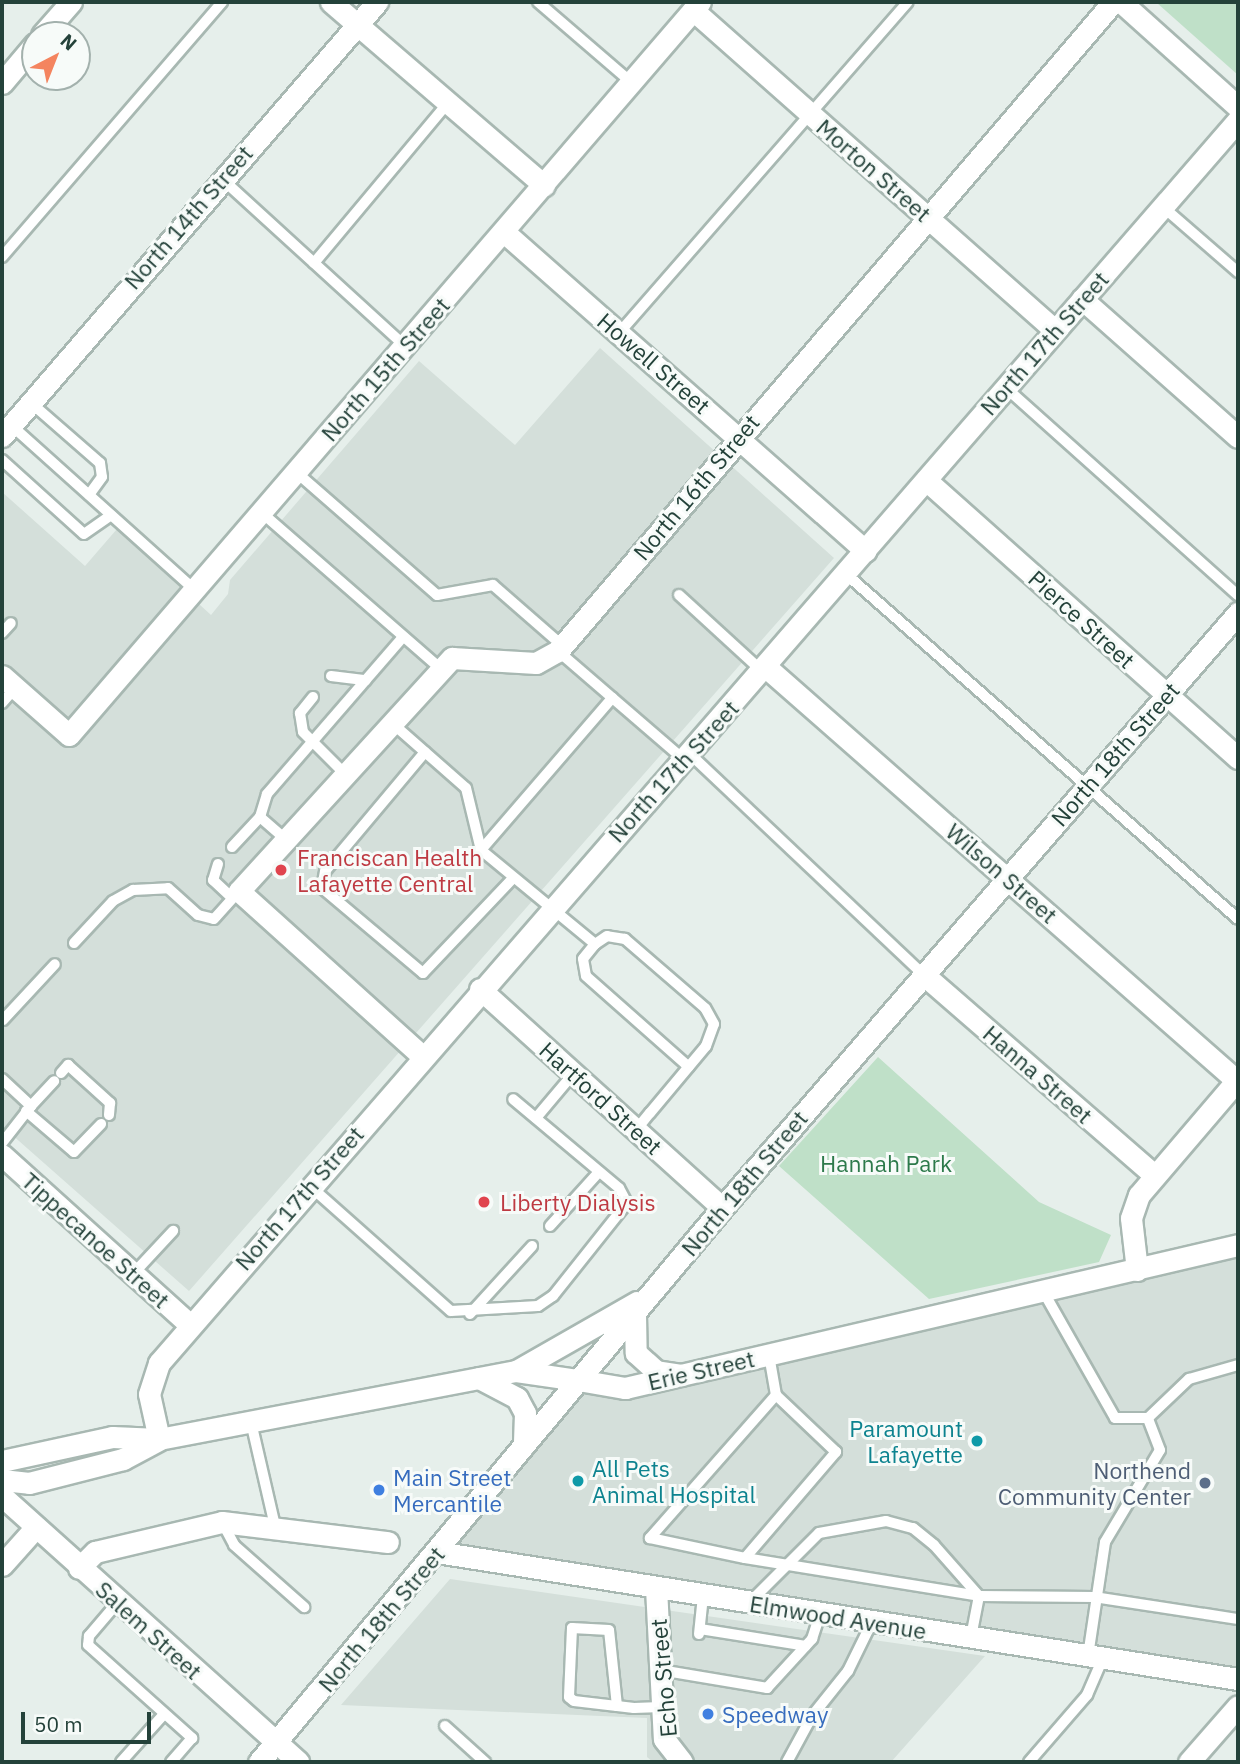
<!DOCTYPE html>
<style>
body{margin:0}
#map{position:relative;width:1240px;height:1764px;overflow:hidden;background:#e6efeb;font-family:"IBM Plex Sans",sans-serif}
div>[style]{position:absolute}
.built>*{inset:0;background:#d4dfda}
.green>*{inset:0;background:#bfe0c8}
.roads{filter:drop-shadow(2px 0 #a8b8b2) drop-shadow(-2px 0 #a8b8b2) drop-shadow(0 2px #a8b8b2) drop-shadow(0 -2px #a8b8b2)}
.service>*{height:10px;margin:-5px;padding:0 5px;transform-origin:5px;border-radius:5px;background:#fff}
.minor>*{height:21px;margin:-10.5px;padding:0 10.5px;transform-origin:10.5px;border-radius:10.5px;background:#fff}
.tertiary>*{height:21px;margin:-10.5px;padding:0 10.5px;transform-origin:10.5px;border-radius:10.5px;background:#fff}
.secondary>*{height:21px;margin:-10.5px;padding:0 10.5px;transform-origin:10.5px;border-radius:10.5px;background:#fff}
.dots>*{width:19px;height:19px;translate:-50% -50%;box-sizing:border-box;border:4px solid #f7fbf9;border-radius:50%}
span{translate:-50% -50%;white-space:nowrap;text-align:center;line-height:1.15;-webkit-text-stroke:6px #f7fbf9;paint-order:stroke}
.street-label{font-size:23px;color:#24423a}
.health-label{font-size:23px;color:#be3a42}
.left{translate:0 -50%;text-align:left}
.park-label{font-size:23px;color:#2d7a4b}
.culture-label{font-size:23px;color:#0d838f}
.right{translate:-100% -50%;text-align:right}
.service-label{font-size:23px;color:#4e5e75}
.shop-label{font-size:23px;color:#366cbe}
.frame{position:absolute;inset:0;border:4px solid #24423a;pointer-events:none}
.north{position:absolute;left:21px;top:21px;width:70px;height:70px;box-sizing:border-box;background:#f7fbf9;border:2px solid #a3b1ad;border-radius:50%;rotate:42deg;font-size:19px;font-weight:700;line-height:28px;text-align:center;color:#24423a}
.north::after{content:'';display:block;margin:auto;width:24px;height:32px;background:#f4845f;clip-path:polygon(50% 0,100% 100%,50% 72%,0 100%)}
.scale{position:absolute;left:21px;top:1712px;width:130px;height:32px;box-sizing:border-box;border:4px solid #24423a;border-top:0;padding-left:9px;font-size:21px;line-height:24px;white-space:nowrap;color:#24423a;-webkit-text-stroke:5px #f7fbf9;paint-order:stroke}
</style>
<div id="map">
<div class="built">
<i style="clip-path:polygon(600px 348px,834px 558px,189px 1291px,2px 1126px,2px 492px,85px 566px,117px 529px,211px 615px,228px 594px,230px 580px,419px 361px,515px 445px)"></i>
<i style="clip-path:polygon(1238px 1245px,1238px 1679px,437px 1552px,578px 1380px,625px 1388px)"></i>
<i style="clip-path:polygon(450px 1579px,985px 1656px,891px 1762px,653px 1762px,647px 1757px,647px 1718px,341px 1705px)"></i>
</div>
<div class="green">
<i style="clip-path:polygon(1156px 2px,1238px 2px,1238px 75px,1157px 3px)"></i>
<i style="clip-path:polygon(878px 1057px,1039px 1202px,1111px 1235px,1099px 1262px,929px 1299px,779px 1166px)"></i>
</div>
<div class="roads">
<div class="service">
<i style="left:538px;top:2px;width:123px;rotate:40.7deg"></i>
<i style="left:221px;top:178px;width:249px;rotate:42.4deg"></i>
<i style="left:1162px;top:206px;width:101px;rotate:41deg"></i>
<i style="left:2px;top:257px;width:337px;rotate:-49.2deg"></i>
<i style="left:314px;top:263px;width:209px;rotate:-50.1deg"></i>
<i style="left:619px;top:333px;width:439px;rotate:-48.9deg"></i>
<i style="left:1005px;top:387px;width:312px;rotate:41.8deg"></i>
<i style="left:30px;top:402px;width:93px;rotate:41.1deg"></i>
<i style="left:100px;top:463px;width:14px;rotate:82deg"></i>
<i style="left:102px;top:477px;width:22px;rotate:126deg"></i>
<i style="left:11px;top:425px;width:247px;rotate:41.9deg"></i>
<i style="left:2px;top:460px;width:110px;rotate:42.1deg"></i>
<i style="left:84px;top:534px;width:33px;rotate:-35deg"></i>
<i style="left:296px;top:472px;width:187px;rotate:41.1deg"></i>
<i style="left:437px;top:595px;width:57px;rotate:-10.1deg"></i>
<i style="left:493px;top:585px;width:93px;rotate:41.1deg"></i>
<i style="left:261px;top:512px;width:239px;rotate:41.1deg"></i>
<i style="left:846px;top:574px;width:522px;rotate:41.35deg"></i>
<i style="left:679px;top:595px;width:113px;rotate:42.5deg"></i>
<i style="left:2px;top:633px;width:13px;rotate:-48deg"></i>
<i style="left:558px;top:651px;width:165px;rotate:40.8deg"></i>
<i style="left:331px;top:676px;width:35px;rotate:7deg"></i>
<i style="left:313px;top:697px;width:21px;rotate:129deg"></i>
<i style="left:300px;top:713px;width:19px;rotate:81deg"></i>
<i style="left:303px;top:732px;width:59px;rotate:45deg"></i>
<i style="left:2px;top:703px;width:20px;rotate:-49deg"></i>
<i style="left:392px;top:723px;width:98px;rotate:41.3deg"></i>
<i style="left:466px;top:788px;width:64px;rotate:76.4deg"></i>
<i style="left:481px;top:850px;width:148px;rotate:39.5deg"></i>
<i style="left:425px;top:752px;width:155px;rotate:130deg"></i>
<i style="left:325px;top:871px;width:17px;rotate:100deg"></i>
<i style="left:322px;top:888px;width:132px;rotate:40.1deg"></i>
<i style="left:423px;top:973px;width:131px;rotate:-46.5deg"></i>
<i style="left:689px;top:753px;width:322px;rotate:43.4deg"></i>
<i style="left:260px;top:817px;width:35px;rotate:41deg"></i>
<i style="left:232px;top:847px;width:41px;rotate:-47deg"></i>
<i style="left:260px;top:817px;width:24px;rotate:-73deg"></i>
<i style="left:267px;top:794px;width:208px;rotate:-49.1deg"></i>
<i style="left:481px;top:850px;width:201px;rotate:-49.2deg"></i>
<i style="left:218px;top:864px;width:17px;rotate:107deg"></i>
<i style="left:213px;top:880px;width:26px;rotate:43deg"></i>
<i style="left:74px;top:943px;width:57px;rotate:-47.1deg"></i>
<i style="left:113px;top:901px;width:23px;rotate:-29deg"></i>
<i style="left:133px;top:890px;width:35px;rotate:-3deg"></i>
<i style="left:168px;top:888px;width:40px;rotate:42deg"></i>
<i style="left:198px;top:915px;width:16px;rotate:14deg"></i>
<i style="left:214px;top:919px;width:38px;rotate:-48deg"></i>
<i style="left:3px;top:1020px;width:76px;rotate:-47.1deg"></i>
<i style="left:61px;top:1073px;width:11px;rotate:-49deg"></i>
<i style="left:68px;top:1065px;width:57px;rotate:42.1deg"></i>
<i style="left:110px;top:1103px;width:12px;rotate:95deg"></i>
<i style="left:2px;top:1079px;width:40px;rotate:43deg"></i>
<i style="left:31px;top:1106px;width:47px;rotate:128.1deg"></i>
<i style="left:31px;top:1106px;width:34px;rotate:-47deg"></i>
<i style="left:26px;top:1111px;width:63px;rotate:40.5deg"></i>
<i style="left:74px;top:1152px;width:39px;rotate:-46deg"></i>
<i style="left:536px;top:1118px;width:57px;rotate:-49.9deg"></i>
<i style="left:636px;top:1130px;width:22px;rotate:-51deg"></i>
<i style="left:650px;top:1113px;width:87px;rotate:-50.1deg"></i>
<i style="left:706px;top:1046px;width:23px;rotate:-70deg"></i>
<i style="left:714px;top:1024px;width:18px;rotate:-119deg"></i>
<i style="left:705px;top:1008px;width:106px;rotate:-139.2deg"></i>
<i style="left:625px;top:939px;width:18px;rotate:-171deg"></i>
<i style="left:607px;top:936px;width:14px;rotate:146deg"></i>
<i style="left:595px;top:944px;width:19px;rotate:129deg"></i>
<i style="left:583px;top:959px;width:17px;rotate:80deg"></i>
<i style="left:586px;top:976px;width:137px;rotate:41.5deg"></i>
<i style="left:310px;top:1186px;width:188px;rotate:41.6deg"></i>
<i style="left:451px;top:1311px;width:87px;rotate:-3.3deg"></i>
<i style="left:538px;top:1306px;width:18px;rotate:-34deg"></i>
<i style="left:553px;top:1296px;width:119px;rotate:-51.5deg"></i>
<i style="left:627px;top:1203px;width:17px;rotate:-118deg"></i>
<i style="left:619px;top:1188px;width:138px;rotate:-140deg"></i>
<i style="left:550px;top:1226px;width:73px;rotate:-47.8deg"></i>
<i style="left:133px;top:1274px;width:59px;rotate:-47.1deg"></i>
<i style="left:1043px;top:1291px;width:146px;rotate:60.4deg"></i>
<i style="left:1115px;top:1418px;width:33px"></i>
<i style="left:1148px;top:1418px;width:57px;rotate:-43.6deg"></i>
<i style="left:1189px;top:1379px;width:51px;rotate:-15.9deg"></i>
<i style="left:470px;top:1314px;width:92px;rotate:-47.6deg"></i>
<i style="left:769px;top:1355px;width:41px;rotate:80.1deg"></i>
<i style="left:776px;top:1395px;width:191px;rotate:131.4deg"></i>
<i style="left:650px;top:1538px;width:97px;rotate:11.9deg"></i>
<i style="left:745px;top:1558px;width:140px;rotate:-49.4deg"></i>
<i style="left:836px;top:1452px;width:83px;rotate:-136.5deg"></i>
<i style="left:251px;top:1422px;width:107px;rotate:77deg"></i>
<i style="left:222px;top:1522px;width:26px;rotate:62deg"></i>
<i style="left:234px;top:1545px;width:94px;rotate:41.5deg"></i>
<i style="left:745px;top:1558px;width:237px;rotate:9.2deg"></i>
<i style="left:118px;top:1602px;width:45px;rotate:130.5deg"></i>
<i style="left:89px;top:1636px;width:9px;rotate:96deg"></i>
<i style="left:88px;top:1645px;width:140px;rotate:41.8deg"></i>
<i style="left:192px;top:1738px;width:32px;rotate:131deg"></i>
<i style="left:749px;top:1603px;width:99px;rotate:-45deg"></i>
<i style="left:819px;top:1533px;width:68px;rotate:-10.2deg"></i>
<i style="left:886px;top:1521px;width:28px;rotate:15deg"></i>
<i style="left:913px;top:1528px;width:27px;rotate:39deg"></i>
<i style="left:934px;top:1545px;width:68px;rotate:48.6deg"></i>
<i style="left:700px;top:1629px;width:107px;rotate:9.1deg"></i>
<i style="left:699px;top:1634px;width:38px;rotate:-84deg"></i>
<i style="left:971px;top:1637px;width:42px;rotate:-79deg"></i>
<i style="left:979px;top:1596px;width:115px;rotate:0.5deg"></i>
<i style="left:1094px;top:1597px;width:146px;rotate:8.7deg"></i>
<i style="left:1088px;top:1656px;width:115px;rotate:-81.5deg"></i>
<i style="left:1105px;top:1542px;width:107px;rotate:-59.1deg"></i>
<i style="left:1160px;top:1450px;width:34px;rotate:-111deg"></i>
<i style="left:660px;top:1670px;width:109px;rotate:9.5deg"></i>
<i style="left:767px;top:1688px;width:67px;rotate:-47.4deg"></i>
<i style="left:812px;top:1639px;width:26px;rotate:-72deg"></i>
<i style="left:617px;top:1706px;width:76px;rotate:-96deg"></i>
<i style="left:609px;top:1630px;width:37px;rotate:-177deg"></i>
<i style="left:572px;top:1628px;width:69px;rotate:92.5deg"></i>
<i style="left:569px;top:1697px;width:6px;rotate:39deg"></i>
<i style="left:574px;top:1701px;width:43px;rotate:6.6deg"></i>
<i style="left:617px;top:1706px;width:17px;rotate:7deg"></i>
<i style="left:634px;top:1708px;width:27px;rotate:-2deg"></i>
<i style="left:445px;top:1726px;width:54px;rotate:42deg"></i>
<i style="left:121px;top:1762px;width:64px;rotate:-48.1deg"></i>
<i style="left:787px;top:1762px;width:52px;rotate:-61.5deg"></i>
<i style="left:812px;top:1716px;width:58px;rotate:-51.3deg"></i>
<i style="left:848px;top:1671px;width:55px;rotate:-63.9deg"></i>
<i style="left:1029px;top:1762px;width:89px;rotate:-49.1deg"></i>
<i style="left:1087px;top:1695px;width:40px;rotate:-66.6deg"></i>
</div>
<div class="minor">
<i style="left:331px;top:2px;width:281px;rotate:40.7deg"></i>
<i style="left:693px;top:10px;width:483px;rotate:41.5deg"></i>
<i style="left:42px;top:35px;width:44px;rotate:-48.7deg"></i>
<i style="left:2px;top:83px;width:51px;rotate:-49.8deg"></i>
<i style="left:504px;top:232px;width:482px;rotate:41.4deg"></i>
<i style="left:1082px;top:299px;width:208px;rotate:41.5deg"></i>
<i style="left:926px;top:480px;width:418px;rotate:41.7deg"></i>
<i style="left:766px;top:667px;width:627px;rotate:41.31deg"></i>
<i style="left:2px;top:676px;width:89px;rotate:41.4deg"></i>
<i style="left:69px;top:735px;width:967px;rotate:-49.28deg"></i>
<i style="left:923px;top:974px;width:305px;rotate:41deg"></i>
<i style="left:480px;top:989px;width:326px;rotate:42.1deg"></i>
<i style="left:421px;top:1055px;width:245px;rotate:-138deg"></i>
<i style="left:239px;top:891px;width:316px;rotate:-47.6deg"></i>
<i style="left:452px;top:658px;width:84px;rotate:3.4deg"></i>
<i style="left:536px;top:663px;width:25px;rotate:-29deg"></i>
<i style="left:558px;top:651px;width:854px;rotate:-49.46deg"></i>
<i style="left:2px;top:1155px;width:253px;rotate:42.1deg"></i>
<i style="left:1137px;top:1270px;width:52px;rotate:-96.6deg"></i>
<i style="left:1131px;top:1218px;width:24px;rotate:-71deg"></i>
<i style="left:1139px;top:1195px;width:153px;rotate:-49.5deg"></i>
<i style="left:578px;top:1380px;width:48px;rotate:9.7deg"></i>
<i style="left:625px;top:1388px;width:629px;rotate:-13.13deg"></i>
<i style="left:159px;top:1439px;width:46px;rotate:-102.5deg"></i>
<i style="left:149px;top:1394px;width:33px;rotate:-72deg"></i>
<i style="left:159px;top:1363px;width:1646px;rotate:-49.04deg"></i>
<i style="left:2px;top:1565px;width:51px;rotate:-48.2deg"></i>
<i style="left:79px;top:1568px;width:23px;rotate:-45deg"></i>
<i style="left:95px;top:1552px;width:130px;rotate:-13.3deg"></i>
<i style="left:222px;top:1522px;width:167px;rotate:6.9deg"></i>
<i style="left:656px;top:1588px;width:151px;rotate:87deg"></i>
<i style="left:664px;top:1739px;width:29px;rotate:52deg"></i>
<i style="left:1189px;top:1762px;width:74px;rotate:-48.8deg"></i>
</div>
<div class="tertiary">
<i style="left:2px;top:436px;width:574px;rotate:-49.17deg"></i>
<i style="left:2px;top:1461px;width:113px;rotate:-12.3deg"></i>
<i style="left:112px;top:1437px;width:47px;rotate:2.4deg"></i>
<i style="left:159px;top:1439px;width:363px;rotate:-10.8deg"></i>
<i style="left:516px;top:1371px;width:63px;rotate:8.3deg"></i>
<i style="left:2px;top:1480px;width:27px;rotate:6deg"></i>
<i style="left:29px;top:1483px;width:97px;rotate:-14.3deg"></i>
<i style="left:123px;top:1459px;width:40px;rotate:-28deg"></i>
</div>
<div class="secondary">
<i style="left:1121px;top:2px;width:157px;rotate:41.9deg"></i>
<i style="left:635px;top:1314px;width:39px;rotate:89deg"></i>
<i style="left:636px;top:1353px;width:27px;rotate:42deg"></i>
<i style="left:656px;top:1371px;width:25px;rotate:9deg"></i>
<i style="left:516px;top:1371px;width:139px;rotate:-29.7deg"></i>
<i style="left:479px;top:1378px;width:43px;rotate:27.8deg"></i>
<i style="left:517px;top:1398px;width:17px;rotate:62deg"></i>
<i style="left:525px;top:1413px;width:32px;rotate:92deg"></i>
<i style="left:2px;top:1496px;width:398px;rotate:41.9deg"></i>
<i style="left:437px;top:1552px;width:811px;rotate:9.01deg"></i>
<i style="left:259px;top:1762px;width:722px;rotate:-50.11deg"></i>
<i style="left:722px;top:1208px;width:788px;rotate:-49.07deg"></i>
</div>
</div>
<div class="dots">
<i style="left:281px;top:870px;background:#e0444e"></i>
<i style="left:484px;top:1202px;background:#e0444e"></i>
<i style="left:977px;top:1441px;background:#0f9aa8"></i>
<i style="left:578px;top:1481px;background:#0f9aa8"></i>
<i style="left:1205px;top:1483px;background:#5c6f8a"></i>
<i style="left:379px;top:1490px;background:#3f7fe0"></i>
<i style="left:708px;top:1714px;background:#3f7fe0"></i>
</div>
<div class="street-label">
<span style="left:874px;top:170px;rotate:41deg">Morton Street</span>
<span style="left:188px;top:217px;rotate:-49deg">North 14th Street</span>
<span style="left:1044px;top:343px;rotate:-49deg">North 17th Street</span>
<span style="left:654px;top:363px;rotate:41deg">Howell Street</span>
<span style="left:385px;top:369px;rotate:-49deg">North 15th Street</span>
<span style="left:696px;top:487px;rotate:-50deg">North 16th Street</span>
<span style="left:1082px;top:619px;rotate:42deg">Pierce Street</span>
<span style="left:1115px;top:754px;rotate:-49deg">North 18th Street</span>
<span style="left:673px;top:771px;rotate:-48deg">North 17th Street</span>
<span style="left:1002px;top:873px;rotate:41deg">Wilson Street</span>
<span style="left:1038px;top:1074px;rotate:41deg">Hanna Street</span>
<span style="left:601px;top:1098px;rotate:42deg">Hartford Street</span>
<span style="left:744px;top:1183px;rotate:-50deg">North 18th Street</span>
<span style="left:299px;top:1198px;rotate:-49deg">North 17th Street</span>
<span style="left:96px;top:1240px;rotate:42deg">Tippecanoe Street</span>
<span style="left:701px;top:1370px;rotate:-13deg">Erie Street</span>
<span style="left:838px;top:1617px;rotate:9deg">Elmwood Avenue</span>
<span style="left:381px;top:1619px;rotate:-50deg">North 18th Street</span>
<span style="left:149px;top:1630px;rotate:42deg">Salem Street</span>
<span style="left:663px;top:1678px;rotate:-95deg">Echo Street</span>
</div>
<div class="health-label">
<span class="left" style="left:297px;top:870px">Franciscan Health<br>Lafayette Central</span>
<span class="left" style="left:500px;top:1202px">Liberty Dialysis</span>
</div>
<div class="park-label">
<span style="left:886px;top:1163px">Hannah Park</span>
</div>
<div class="culture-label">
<span class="right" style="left:963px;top:1441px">Paramount<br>Lafayette</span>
<span class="left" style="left:592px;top:1481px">All Pets<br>Animal Hospital</span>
</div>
<div class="service-label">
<span class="right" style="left:1191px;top:1483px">Northend<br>Community Center</span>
</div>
<div class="shop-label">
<span class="left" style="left:393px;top:1490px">Main Street<br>Mercantile</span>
<span class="left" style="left:722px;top:1714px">Speedway</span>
</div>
<div class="frame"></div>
<div class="north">N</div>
<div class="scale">50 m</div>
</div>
